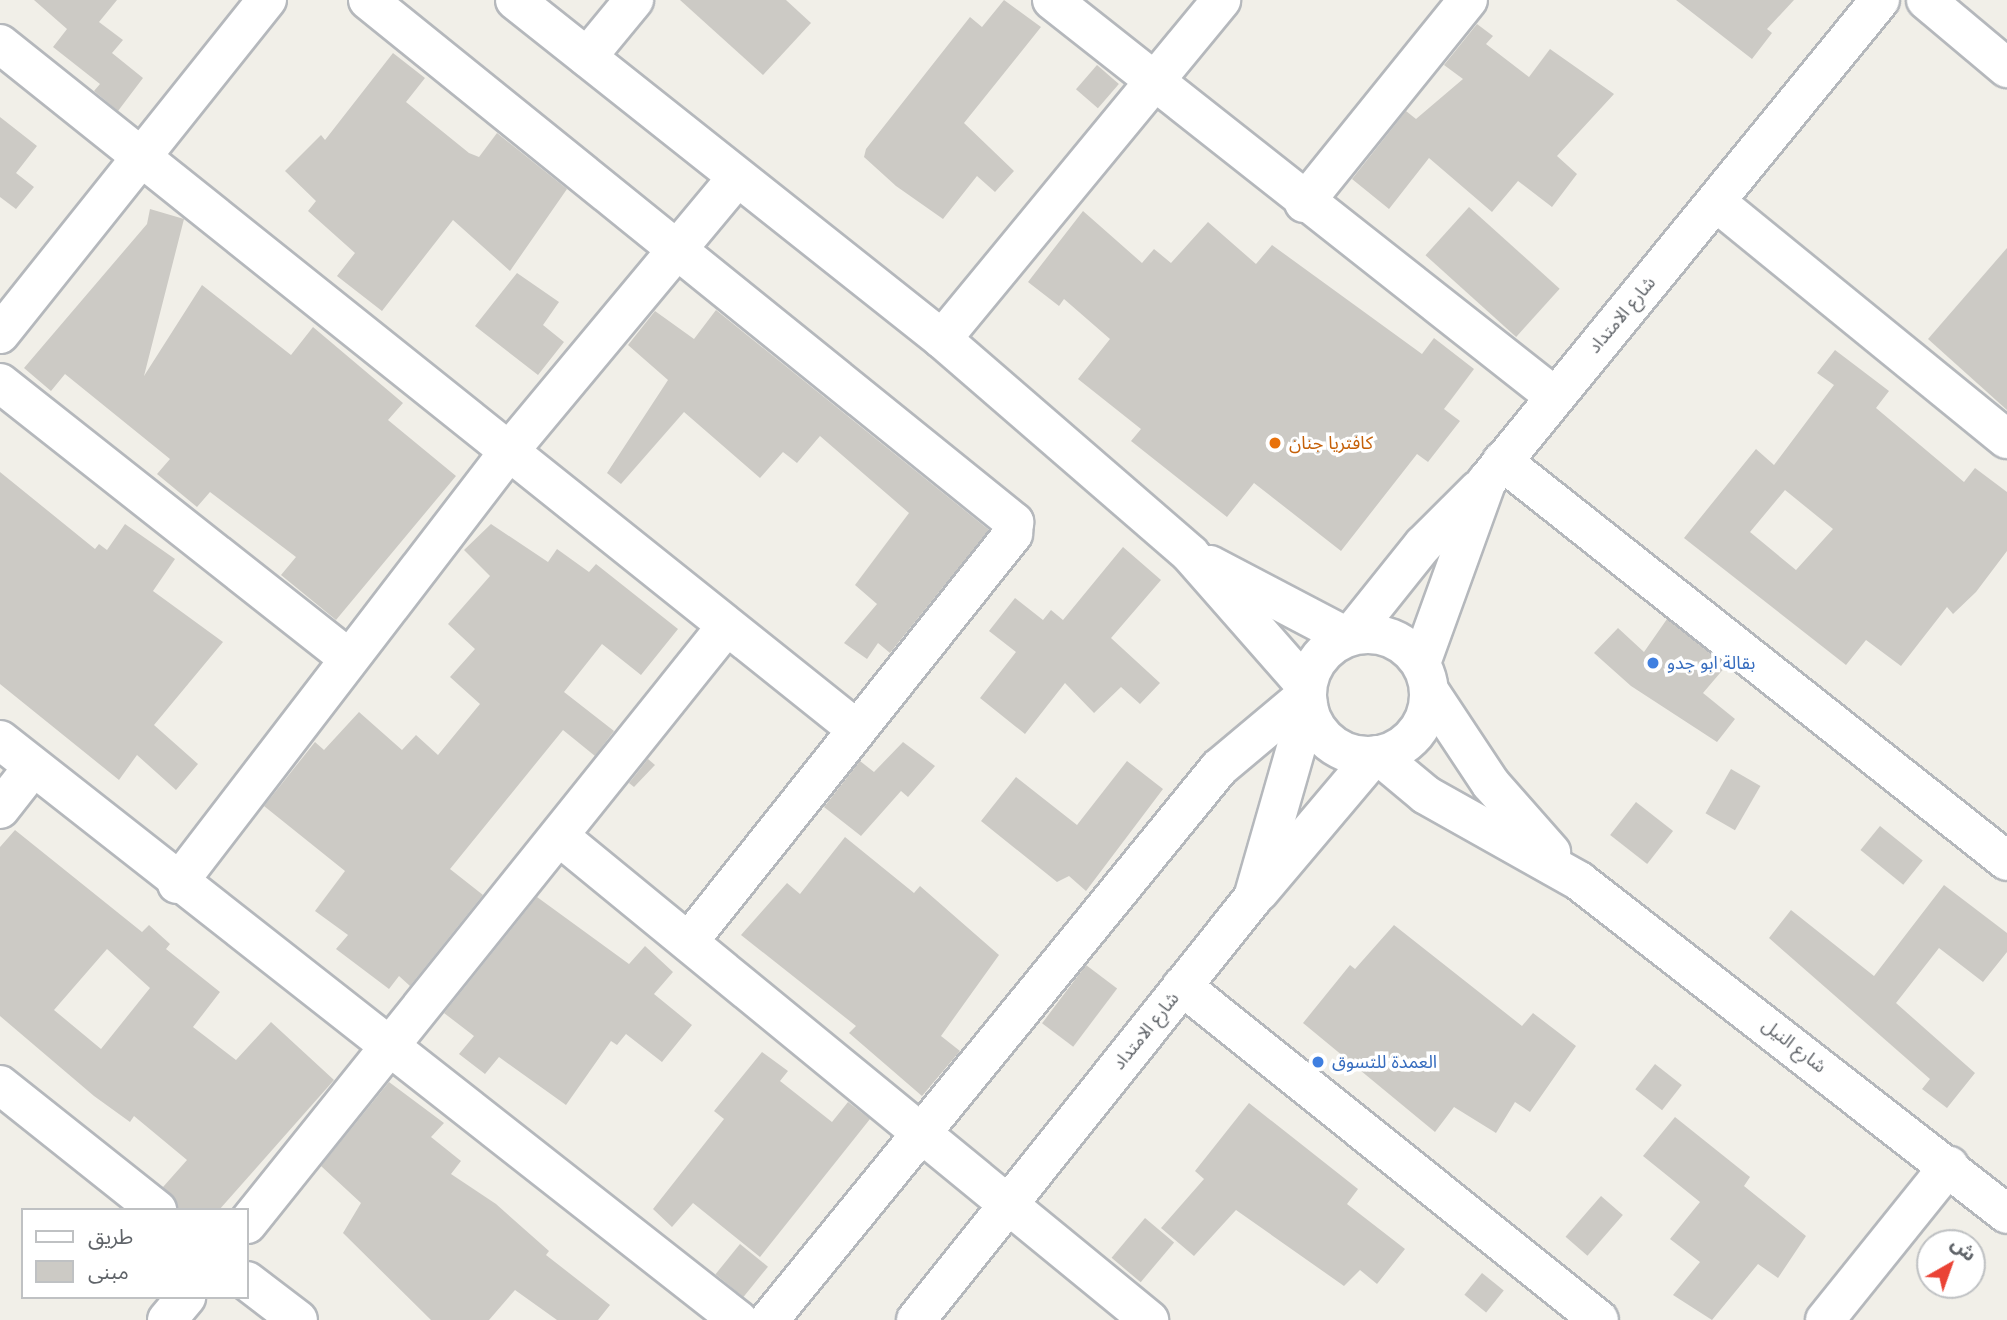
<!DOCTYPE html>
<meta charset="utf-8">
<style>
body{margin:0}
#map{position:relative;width:2007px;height:1320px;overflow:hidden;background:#f1efe8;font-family:Arial,"Noto Sans Arabic",sans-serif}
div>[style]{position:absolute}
.building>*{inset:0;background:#cccac5;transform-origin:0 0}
.roads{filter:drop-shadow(2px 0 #b5b8bc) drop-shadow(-2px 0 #b5b8bc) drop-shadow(0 2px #b5b8bc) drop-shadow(0 -2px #b5b8bc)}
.minor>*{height:38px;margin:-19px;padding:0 19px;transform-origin:19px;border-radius:19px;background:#fff}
.tertiary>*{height:38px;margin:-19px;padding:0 19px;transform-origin:19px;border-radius:19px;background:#fff}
.tertiary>.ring{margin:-19px;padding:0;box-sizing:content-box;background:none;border:38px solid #fff;border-radius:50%}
.secondary>*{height:38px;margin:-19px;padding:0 19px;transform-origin:19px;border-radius:19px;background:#fff}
.dots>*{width:19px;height:19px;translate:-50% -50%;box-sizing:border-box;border:4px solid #fff;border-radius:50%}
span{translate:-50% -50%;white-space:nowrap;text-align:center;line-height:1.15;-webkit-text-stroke:7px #fff;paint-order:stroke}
.street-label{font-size:18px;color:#5f6368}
.food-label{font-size:18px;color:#c56008}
.left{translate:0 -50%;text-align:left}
.shop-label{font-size:18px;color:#366cbe}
.legend{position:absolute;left:21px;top:1208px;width:228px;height:91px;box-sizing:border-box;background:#fff;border:2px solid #bfc1c3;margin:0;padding:9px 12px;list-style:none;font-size:21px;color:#5f6368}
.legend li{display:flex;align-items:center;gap:14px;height:35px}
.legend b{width:35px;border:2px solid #bfc1c3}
.north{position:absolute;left:1916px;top:1229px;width:70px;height:70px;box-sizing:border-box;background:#fff;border:2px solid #bfc1c3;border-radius:50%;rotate:40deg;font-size:19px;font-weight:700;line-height:28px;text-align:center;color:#5f6368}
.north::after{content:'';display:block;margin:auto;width:24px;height:32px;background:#ea4335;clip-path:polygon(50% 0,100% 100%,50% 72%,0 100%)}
</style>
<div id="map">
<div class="building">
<i style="clip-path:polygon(34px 0,117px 0,99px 22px,123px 40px,112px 53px,143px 78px,118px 111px,94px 91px,100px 84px,53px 47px,67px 29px)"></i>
<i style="clip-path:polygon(680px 0,786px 0,811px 23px,763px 75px)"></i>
<i style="clip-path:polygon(1004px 0,1041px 27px,964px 123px,1014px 171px,995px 192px,977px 176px,943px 219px,896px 186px,864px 157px,866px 149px,970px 17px,982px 27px)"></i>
<i style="clip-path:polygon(1676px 0,1794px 0,1767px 29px,1772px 33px,1752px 59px)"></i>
<i style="clip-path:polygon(1477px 24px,1493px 36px,1486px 44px,1529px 77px,1550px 49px,1614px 94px,1557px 156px,1577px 174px,1552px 207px,1518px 181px,1492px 212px,1429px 158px,1389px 209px,1352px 179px,1406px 111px,1416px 119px,1463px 79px,1444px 65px)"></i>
<i style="clip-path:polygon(393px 53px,425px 78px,406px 102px,469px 153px,479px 157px,497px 133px,567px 189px,510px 271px,453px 220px,382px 311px,337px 276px,355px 253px,308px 211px,316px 201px,285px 171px,321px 135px,325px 140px)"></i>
<i style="left:1097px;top:65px;width:29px;height:32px;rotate:41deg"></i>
<i style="clip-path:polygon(0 117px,37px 146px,16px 173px,34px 187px,16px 209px,0 197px)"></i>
<i style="left:1469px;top:207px;width:122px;height:65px;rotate:42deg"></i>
<i style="clip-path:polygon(150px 209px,184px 219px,144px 376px,202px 285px,291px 355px,313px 327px,403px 403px,388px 420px,456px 476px,336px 620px,281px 575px,296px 557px,210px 492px,197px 507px,157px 474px,170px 459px,65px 374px,51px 391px,24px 368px,147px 224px)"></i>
<i style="clip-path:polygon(1083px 211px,1142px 263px,1154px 249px,1171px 263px,1208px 222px,1256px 264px,1272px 245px,1422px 354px,1434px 338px,1474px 369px,1444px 409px,1460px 421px,1428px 462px,1417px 454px,1341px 551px,1254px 483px,1227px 517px,1131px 441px,1141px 429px,1078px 379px,1110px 339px,1064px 299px,1059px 306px,1028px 282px)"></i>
<i style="clip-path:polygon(2007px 248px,2007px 410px,1928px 339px)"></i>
<i style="clip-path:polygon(517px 273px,559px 302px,543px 325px,564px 342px,538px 375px,475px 326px)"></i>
<i style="clip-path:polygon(716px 310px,989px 530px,890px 653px,878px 643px,867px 659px,844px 643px,877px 604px,855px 585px,909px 513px,820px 436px,797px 463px,783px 452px,760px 478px,684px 412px,621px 484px,607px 473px,668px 380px,628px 345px,655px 311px,694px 339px)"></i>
<i style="clip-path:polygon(evenodd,1835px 350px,1889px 391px,1876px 408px,1964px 482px,1975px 468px,2007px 492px,2007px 551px,1976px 592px,1953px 614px,1947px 607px,1901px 666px,1866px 640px,1846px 665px,1684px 538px,1756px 449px,1774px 465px,1834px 385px,1817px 373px,1835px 350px,1785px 490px,1833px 529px,1796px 570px,1750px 532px,1785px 490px)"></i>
<i style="clip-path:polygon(0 472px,95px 549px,99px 544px,107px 550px,125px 524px,175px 559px,153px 591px,223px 642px,154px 725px,198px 764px,176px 790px,137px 755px,119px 780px,0 684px)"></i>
<i style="clip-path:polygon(491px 524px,548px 562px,557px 549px,589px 572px,596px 564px,678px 629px,641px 675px,602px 644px,564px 692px,614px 731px,595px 756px,563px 730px,450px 869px,483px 895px,410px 986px,399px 976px,389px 989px,336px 949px,348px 935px,315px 911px,345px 871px,264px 806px,315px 742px,324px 750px,359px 712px,402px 750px,416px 735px,438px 755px,480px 704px,450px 677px,475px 649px,448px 624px,490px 576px,464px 550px)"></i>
<i style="clip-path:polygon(1123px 547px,1161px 580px,1111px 638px,1160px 683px,1140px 704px,1121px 687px,1094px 713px,1065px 683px,1025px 734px,980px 698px,1016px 652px,989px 631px,1015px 598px,1043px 620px,1051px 610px,1063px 620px)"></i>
<i style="clip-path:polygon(1667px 619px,1726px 666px,1703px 693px,1735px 719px,1717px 742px,1631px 686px,1594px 653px,1618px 628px,1644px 652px)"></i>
<i style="clip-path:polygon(903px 742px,935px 766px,908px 797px,901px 791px,861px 836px,824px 807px,860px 761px,874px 772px)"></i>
<i style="clip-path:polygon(648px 759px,655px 765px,634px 787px,629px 783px)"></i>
<i style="clip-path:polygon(1127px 761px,1163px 789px,1086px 891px,1069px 876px,1057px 882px,981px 821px,1016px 777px,1077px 825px)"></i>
<i style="left:1731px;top:769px;width:34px;height:51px;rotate:30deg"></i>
<i style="left:1636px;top:802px;width:47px;height:42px;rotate:38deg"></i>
<i style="left:1880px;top:826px;width:55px;height:31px;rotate:39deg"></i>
<i style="clip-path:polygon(evenodd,15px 830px,142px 932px,149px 925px,170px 944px,166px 949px,220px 992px,193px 1027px,236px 1060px,271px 1022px,334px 1080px,219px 1210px,178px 1210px,163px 1187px,187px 1160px,134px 1116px,130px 1122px,94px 1096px,0 1016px,0 847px,15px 830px,107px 949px,150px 988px,101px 1049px,54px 1010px,107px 949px)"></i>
<i style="clip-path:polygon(845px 837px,914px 893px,920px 886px,999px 955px,941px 1036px,960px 1051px,922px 1096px,849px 1033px,856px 1026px,741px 935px,787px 883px,800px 894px)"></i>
<i style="clip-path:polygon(1944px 885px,2007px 933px,2007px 952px,1983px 982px,1939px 948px,1896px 1003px,1975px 1073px,1947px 1108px,1922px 1089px,1930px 1079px,1769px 938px,1791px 910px,1874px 976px)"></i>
<i style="clip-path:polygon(537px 897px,629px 964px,645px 946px,673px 972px,654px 994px,692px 1025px,662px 1062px,626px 1034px,617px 1045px,611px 1041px,566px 1105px,499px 1057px,485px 1074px,459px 1054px,474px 1036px,444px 1013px)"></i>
<i style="clip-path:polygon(1394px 925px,1522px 1026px,1533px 1013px,1576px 1046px,1530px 1112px,1515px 1102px,1496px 1133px,1454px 1107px,1435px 1132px,1303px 1023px,1350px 965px,1355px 969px)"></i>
<i style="left:1086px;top:965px;width:39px;height:73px;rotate:37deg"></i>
<i style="clip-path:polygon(762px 1052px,788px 1071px,780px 1081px,832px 1122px,848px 1102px,870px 1119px,760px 1257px,693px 1203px,672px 1227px,653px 1209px,724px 1119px,714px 1111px)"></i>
<i style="left:1655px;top:1064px;width:34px;height:32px;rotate:38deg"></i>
<i style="clip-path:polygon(389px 1082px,444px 1123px,431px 1137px,461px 1161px,451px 1174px,496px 1204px,549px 1251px,546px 1255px,610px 1305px,598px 1320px,557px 1320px,515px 1290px,489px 1320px,431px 1320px,343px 1233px,361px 1203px,321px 1166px)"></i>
<i style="clip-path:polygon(1249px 1103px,1358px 1189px,1347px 1204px,1405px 1249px,1377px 1284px,1360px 1270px,1344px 1286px,1236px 1210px,1194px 1256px,1161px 1228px,1204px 1179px,1195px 1171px)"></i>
<i style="clip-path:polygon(1675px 1117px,1750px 1177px,1744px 1186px,1806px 1236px,1778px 1278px,1758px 1264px,1712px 1320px,1673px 1295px,1700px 1262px,1670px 1239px,1700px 1202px,1643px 1156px)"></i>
<i style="left:1601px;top:1196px;width:29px;height:54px;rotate:41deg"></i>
<i style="left:1145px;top:1218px;width:38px;height:52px;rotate:40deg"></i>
<i style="left:740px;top:1244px;width:36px;height:39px;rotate:39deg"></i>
<i style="left:1482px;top:1273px;width:28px;height:28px;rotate:39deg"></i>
</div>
<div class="roads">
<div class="minor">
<i style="left:368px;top:0;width:831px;rotate:38.94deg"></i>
<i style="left:1014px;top:522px;width:12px;rotate:95deg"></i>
<i style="left:1013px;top:534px;width:520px;rotate:128.52deg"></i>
<i style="left:1052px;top:0;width:639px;rotate:38.27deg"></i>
<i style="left:1926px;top:0;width:106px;rotate:40deg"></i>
<i style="left:0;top:44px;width:1095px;rotate:38.66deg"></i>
<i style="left:587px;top:57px;width:74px;rotate:-50.5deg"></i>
<i style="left:1716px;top:202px;width:375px;rotate:39.2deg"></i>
<i style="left:1304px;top:203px;width:261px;rotate:-51.1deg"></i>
<i style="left:0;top:334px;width:428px;rotate:-51.4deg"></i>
<i style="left:942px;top:339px;width:439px;rotate:-50.5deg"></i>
<i style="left:0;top:383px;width:444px;rotate:38.3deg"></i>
<i style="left:1502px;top:461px;width:644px;rotate:38.38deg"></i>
<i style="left:0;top:740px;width:939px;rotate:38.16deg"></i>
<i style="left:0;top:809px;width:53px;rotate:-51.8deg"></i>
<i style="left:560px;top:837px;width:762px;rotate:39.35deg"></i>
<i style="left:177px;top:884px;width:547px;rotate:-52.5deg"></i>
<i style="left:510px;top:450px;width:354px;rotate:-50.2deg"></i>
<i style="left:1182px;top:986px;width:534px;rotate:38.69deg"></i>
<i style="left:0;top:1085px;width:201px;rotate:38.5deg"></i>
<i style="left:247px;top:1224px;width:764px;rotate:-51.27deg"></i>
<i style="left:247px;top:1281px;width:64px;rotate:37.4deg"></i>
<i style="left:167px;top:1320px;width:30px;rotate:-50deg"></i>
<i style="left:769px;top:1320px;width:712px;rotate:-50.81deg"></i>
<i style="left:1219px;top:768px;width:114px;rotate:-40deg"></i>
<i style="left:1825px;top:1320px;width:198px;rotate:-51.2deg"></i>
</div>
<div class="tertiary">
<i class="ring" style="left:1307px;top:634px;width:84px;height:84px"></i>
<i style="left:1350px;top:636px;width:117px;rotate:-51.3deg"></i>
<i style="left:1423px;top:545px;width:78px;rotate:-45deg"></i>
<i style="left:1421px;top:663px;width:194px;rotate:-70.1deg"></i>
<i style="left:1487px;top:481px;width:621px;rotate:-50.75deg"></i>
<i style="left:1430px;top:692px;width:110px;rotate:56.5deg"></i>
<i style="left:1491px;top:784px;width:91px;rotate:48.6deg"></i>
<i style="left:1378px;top:755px;width:62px;rotate:39.8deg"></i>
<i style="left:1426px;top:795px;width:176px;rotate:29.3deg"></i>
<i style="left:1579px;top:881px;width:542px;rotate:37.88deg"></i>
<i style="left:1259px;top:892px;width:178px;rotate:-49.8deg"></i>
<i style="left:916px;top:1320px;width:540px;rotate:-51.39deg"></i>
<i style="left:1253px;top:898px;width:200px;rotate:-74deg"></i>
</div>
<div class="secondary">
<i style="left:515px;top:0;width:545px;rotate:38.45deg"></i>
<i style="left:942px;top:339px;width:328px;rotate:40.9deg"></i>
<i style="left:1190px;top:554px;width:177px;rotate:48.7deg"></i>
<i style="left:1210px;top:565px;width:155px;rotate:27.7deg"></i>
</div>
</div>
<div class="dots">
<i style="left:1275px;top:443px;background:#e8710a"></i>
<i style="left:1653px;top:663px;background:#3f7fe0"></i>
<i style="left:1318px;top:1062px;background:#3f7fe0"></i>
</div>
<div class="street-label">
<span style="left:1622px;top:315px;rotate:-50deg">شارع الامتداد</span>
<span style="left:1146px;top:1031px;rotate:-51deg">شارع الامتداد</span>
<span style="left:1794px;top:1046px;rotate:38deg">شارع النيل</span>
</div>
<div class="food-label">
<span class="left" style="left:1289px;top:443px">كافتريا جنان</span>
</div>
<div class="shop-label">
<span class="left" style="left:1667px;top:663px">بقالة ابو جدو</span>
<span class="left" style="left:1332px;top:1062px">العمدة للتسوق</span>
</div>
<ul class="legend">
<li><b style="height:9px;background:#fff"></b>طريق</li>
<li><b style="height:19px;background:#cccac5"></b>مبنى</li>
</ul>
<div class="north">ش</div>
</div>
